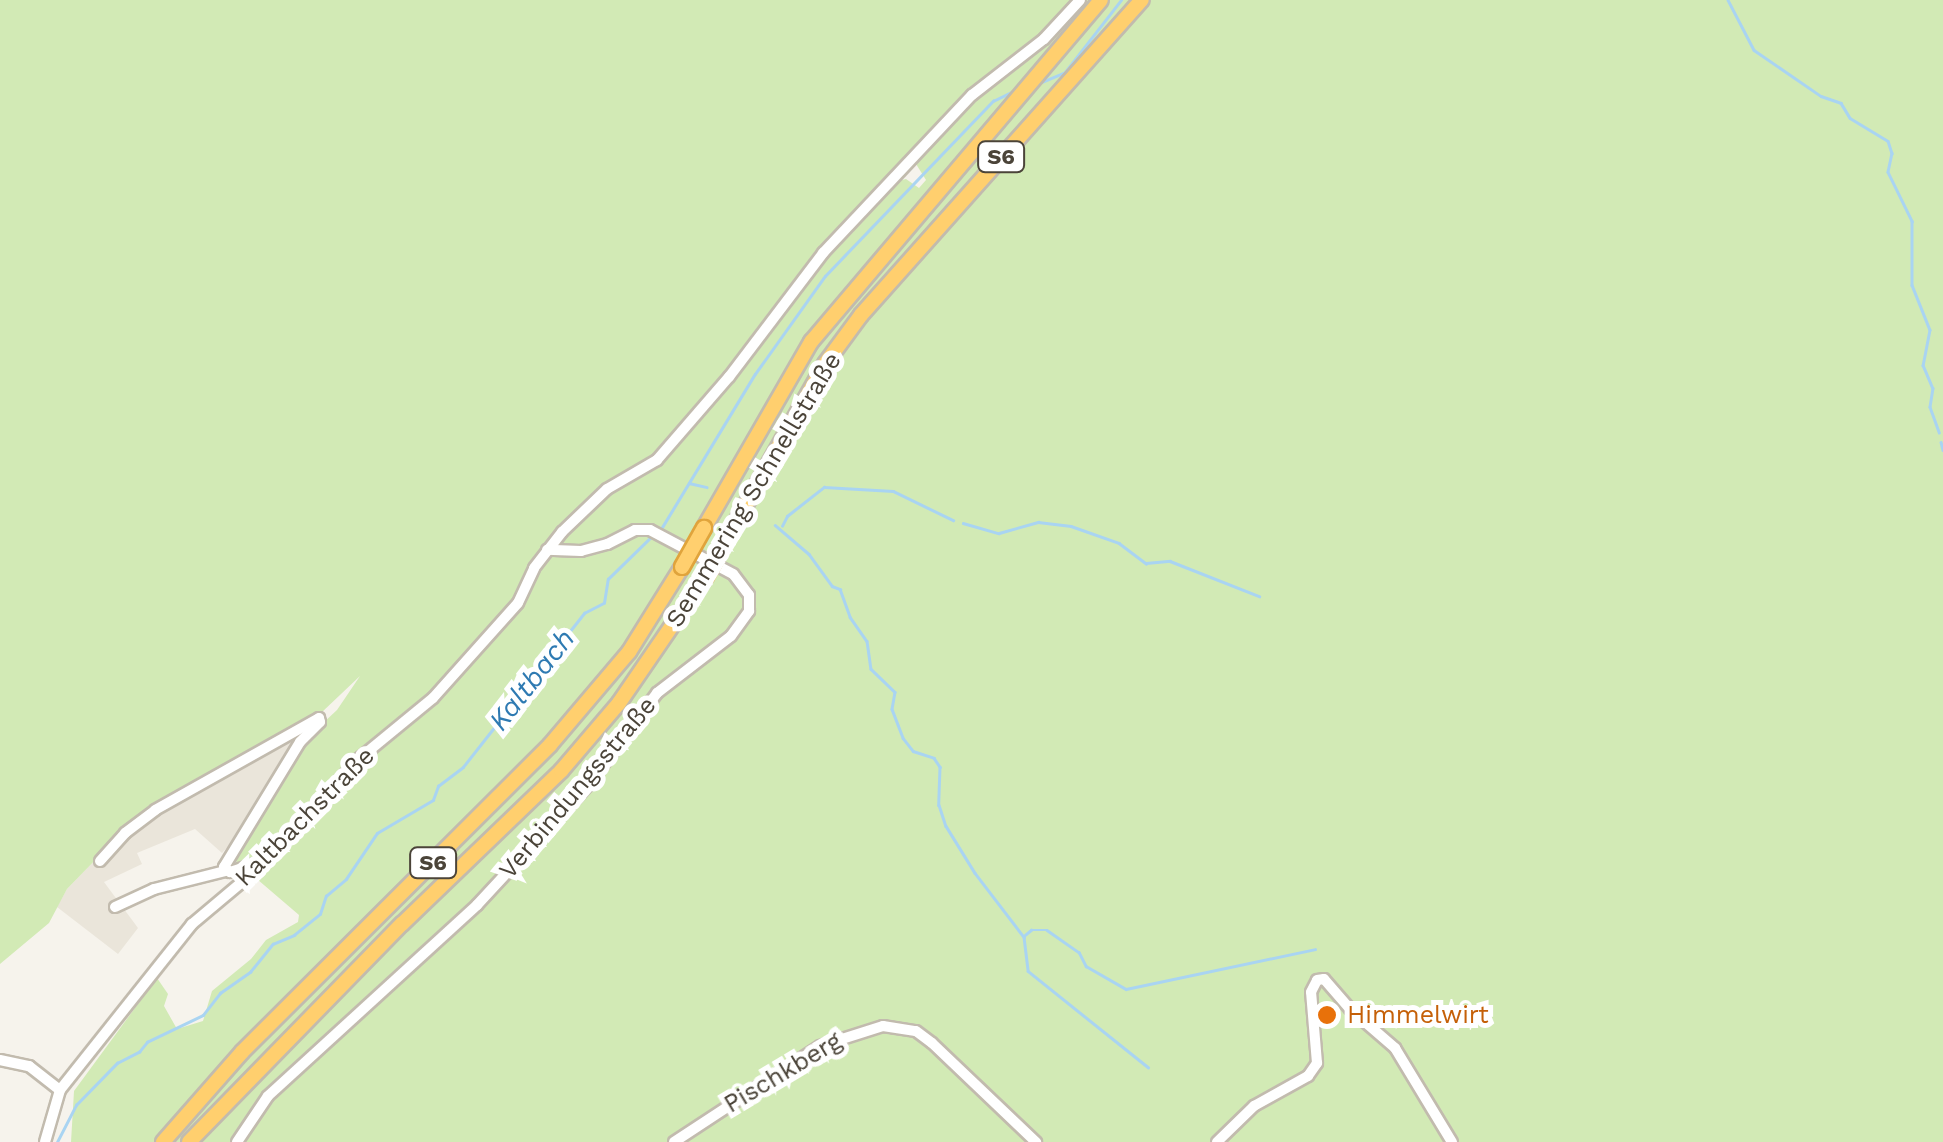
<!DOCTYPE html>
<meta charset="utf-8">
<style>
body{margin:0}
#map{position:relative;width:1943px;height:1142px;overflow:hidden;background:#f6f3ec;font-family:"Work Sans",sans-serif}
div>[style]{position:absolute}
.residential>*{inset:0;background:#eae5da}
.green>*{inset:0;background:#d2eab5}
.stream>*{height:2.5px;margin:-1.25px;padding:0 1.25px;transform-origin:1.25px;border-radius:1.25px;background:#a9d4f2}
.roads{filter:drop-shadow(2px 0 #c2bbae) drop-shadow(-2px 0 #c2bbae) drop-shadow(0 2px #c2bbae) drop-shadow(0 -2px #c2bbae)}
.minor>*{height:10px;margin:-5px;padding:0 5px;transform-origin:5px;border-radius:5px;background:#fff}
.highway>*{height:14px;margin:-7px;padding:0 7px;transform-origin:7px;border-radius:7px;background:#ffcf6e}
.bridges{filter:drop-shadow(2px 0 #e0a43c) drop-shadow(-2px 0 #e0a43c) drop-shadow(0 2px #e0a43c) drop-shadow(0 -2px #e0a43c)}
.highway-bridge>*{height:14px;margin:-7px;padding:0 7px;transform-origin:7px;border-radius:7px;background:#ffcf6e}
.dots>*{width:28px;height:28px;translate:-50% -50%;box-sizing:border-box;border:5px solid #fff;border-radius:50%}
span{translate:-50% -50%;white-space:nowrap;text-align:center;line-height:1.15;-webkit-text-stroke:10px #fff;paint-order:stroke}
.shield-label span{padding:2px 8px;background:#fff;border:2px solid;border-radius:8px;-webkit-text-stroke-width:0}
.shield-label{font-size:22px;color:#4b4439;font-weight:700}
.street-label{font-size:25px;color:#4b4439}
.food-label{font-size:25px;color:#c56008}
.left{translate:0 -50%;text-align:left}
.water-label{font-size:28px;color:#2e7ab2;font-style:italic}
</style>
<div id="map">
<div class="residential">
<i style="clip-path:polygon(284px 731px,295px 733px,298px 740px,253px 819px,222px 853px,195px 829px,137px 853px,142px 864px,104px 882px,138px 928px,118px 954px,57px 907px,67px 889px,123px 831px)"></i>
</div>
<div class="green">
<i style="clip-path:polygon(evenodd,0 0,1074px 0,1036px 40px,979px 83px,846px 222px,657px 456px,664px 457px,847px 232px,898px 181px,906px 179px,919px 188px,926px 180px,916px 164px,922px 153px,982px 90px,1048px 39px,1085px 0,1943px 0,1943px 1142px,71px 1142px,74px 1091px,157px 978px,168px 994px,164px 1006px,177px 1029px,203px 1021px,212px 991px,251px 959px,266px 940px,298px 922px,299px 915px,231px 857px,307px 738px,337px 710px,360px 676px,321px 713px,136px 818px,67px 889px,49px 923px,0 964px,0 0,612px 756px,503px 884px,411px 971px,405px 968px,469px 911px,533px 845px,605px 758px,612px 756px)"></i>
</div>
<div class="stream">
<i style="left:1728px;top:0;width:56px;rotate:62.5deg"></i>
<i style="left:1754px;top:50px;width:81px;rotate:34.5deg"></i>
<i style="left:1821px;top:96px;width:21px;rotate:19deg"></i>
<i style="left:1841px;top:103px;width:17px;rotate:59deg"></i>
<i style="left:1850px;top:118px;width:44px;rotate:31.2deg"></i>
<i style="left:1888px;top:141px;width:13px;rotate:72deg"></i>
<i style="left:1892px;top:153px;width:19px;rotate:102deg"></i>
<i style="left:1888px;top:172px;width:55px;rotate:63.9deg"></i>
<i style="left:1912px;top:221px;width:64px;rotate:90deg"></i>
<i style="left:1912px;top:285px;width:48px;rotate:68.2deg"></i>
<i style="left:1930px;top:330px;width:36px;rotate:101deg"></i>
<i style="left:1923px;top:365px;width:25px;rotate:67deg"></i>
<i style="left:1933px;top:388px;width:19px;rotate:99deg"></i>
<i style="left:1930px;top:407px;width:27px;rotate:70deg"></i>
<i style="left:1035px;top:85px;width:33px;rotate:-23deg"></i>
<i style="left:1065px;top:72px;width:91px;rotate:-52.1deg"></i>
<i style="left:1941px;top:442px;width:8px;rotate:76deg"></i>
<i style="left:689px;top:483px;width:18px;rotate:13deg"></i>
<i style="left:963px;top:523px;width:37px;rotate:16deg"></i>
<i style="left:999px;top:533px;width:41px;rotate:-15.8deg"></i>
<i style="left:1038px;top:522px;width:33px;rotate:7deg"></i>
<i style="left:1071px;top:526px;width:51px;rotate:19.5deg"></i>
<i style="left:1119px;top:543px;width:34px;rotate:37deg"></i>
<i style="left:1146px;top:563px;width:24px;rotate:-5deg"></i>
<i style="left:1170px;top:561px;width:96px;rotate:21.5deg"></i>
<i style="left:775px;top:525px;width:45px;rotate:40.5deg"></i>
<i style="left:809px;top:554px;width:39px;rotate:54deg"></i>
<i style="left:832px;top:586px;width:9px;rotate:21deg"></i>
<i style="left:840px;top:589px;width:30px;rotate:70deg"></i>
<i style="left:850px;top:617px;width:29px;rotate:55deg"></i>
<i style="left:867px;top:641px;width:28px;rotate:82deg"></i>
<i style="left:871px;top:669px;width:33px;rotate:44deg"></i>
<i style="left:895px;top:692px;width:17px;rotate:100deg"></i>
<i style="left:892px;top:709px;width:31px;rotate:69deg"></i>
<i style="left:903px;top:738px;width:16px;rotate:52deg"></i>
<i style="left:913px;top:751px;width:22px;rotate:18deg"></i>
<i style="left:934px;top:758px;width:11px;rotate:56deg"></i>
<i style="left:940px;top:767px;width:38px;rotate:92deg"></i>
<i style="left:939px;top:805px;width:22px;rotate:72deg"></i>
<i style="left:946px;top:826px;width:55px;rotate:58.3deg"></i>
<i style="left:975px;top:873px;width:81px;rotate:52.6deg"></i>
<i style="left:1024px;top:937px;width:34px;rotate:83deg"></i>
<i style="left:1028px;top:971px;width:154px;rotate:38.7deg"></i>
<i style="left:782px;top:526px;width:11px;rotate:-63deg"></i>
<i style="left:787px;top:516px;width:47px;rotate:-38.1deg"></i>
<i style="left:824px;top:487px;width:69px;rotate:3.3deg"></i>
<i style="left:893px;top:491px;width:67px;rotate:25.8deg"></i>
<i style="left:661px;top:529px;width:181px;rotate:-58.8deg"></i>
<i style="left:755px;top:374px;width:120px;rotate:-54.5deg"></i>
<i style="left:825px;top:276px;width:243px;rotate:-46.2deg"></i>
<i style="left:993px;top:101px;width:28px;rotate:-26deg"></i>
<i style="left:1025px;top:935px;width:8px;rotate:-40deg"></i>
<i style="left:1031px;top:930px;width:16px"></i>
<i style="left:1047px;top:930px;width:39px;rotate:35deg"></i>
<i style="left:1079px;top:952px;width:16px;rotate:63deg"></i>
<i style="left:1086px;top:966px;width:46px;rotate:29.9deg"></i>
<i style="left:1126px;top:989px;width:193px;rotate:-11.9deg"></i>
<i style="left:57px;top:1142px;width:42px;rotate:-62.8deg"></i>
<i style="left:76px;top:1105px;width:59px;rotate:-45.7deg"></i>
<i style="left:117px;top:1063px;width:25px;rotate:-27deg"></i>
<i style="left:139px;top:1052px;width:13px;rotate:-51deg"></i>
<i style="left:147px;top:1042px;width:62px;rotate:-25.7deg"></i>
<i style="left:203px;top:1015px;width:28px;rotate:-52deg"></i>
<i style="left:220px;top:993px;width:37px;rotate:-35deg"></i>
<i style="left:250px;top:972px;width:36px;rotate:-51deg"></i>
<i style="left:273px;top:944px;width:23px;rotate:-23deg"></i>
<i style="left:294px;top:935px;width:33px;rotate:-39deg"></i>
<i style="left:320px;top:914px;width:19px;rotate:-72deg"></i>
<i style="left:326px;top:896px;width:26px;rotate:-40deg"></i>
<i style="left:346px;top:879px;width:55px;rotate:-56deg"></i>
<i style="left:377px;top:833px;width:65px;rotate:-30.5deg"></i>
<i style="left:433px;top:800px;width:15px;rotate:-70deg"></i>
<i style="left:438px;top:786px;width:31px;rotate:-37deg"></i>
<i style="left:463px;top:767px;width:196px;rotate:-51.8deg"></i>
<i style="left:584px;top:613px;width:22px;rotate:-27deg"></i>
<i style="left:604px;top:603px;width:24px;rotate:-81deg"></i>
<i style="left:608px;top:579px;width:60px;rotate:-44.3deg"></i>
</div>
<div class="roads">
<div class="minor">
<i style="left:100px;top:861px;width:38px;rotate:-48deg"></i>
<i style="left:125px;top:833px;width:38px;rotate:-37deg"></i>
<i style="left:155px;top:810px;width:188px;rotate:-29.3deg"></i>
<i style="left:319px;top:718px;width:4px;rotate:76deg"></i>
<i style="left:320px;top:722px;width:28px;rotate:135deg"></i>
<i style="left:300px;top:742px;width:146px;rotate:121.3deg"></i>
<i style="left:224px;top:867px;width:8px;rotate:40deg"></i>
<i style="left:230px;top:872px;width:25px;rotate:-18deg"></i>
<i style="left:254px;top:864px;width:7px;rotate:16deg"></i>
<i style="left:115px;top:907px;width:43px;rotate:-24.8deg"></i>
<i style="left:154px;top:889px;width:73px;rotate:-14.2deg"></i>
<i style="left:0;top:1060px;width:30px;rotate:12deg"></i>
<i style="left:29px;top:1066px;width:39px;rotate:38deg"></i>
<i style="left:45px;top:1142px;width:54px;rotate:-73.9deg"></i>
<i style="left:60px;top:1090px;width:212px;rotate:-51.5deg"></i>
<i style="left:192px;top:924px;width:90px;rotate:-40deg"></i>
<i style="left:261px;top:866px;width:147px;rotate:-47.5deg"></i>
<i style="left:360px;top:758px;width:94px;rotate:-39.4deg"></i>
<i style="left:433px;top:698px;width:127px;rotate:-48.2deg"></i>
<i style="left:518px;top:603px;width:38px;rotate:-65deg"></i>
<i style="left:534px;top:568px;width:46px;rotate:-52.1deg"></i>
<i style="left:562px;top:532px;width:62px;rotate:-43.7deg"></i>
<i style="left:607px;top:489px;width:58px;rotate:-30.1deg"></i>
<i style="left:657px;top:460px;width:110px;rotate:-49.1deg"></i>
<i style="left:729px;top:377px;width:156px;rotate:-52.8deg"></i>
<i style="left:823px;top:253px;width:217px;rotate:-46.7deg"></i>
<i style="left:972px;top:95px;width:91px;rotate:-37.9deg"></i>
<i style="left:1044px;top:39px;width:53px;rotate:-47.3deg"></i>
<i style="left:237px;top:1142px;width:55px;rotate:-56deg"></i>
<i style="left:268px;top:1096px;width:283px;rotate:-42.4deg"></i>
<i style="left:477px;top:905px;width:163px;rotate:-47.2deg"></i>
<i style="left:588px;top:785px;width:115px;rotate:-53.1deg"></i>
<i style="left:657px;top:693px;width:93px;rotate:-37.6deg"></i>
<i style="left:731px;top:636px;width:31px;rotate:-54deg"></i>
<i style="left:749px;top:611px;width:16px;rotate:-90deg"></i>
<i style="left:749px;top:595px;width:26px;rotate:-127deg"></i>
<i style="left:733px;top:574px;width:94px;rotate:-152.1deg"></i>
<i style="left:650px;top:530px;width:15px;rotate:180deg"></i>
<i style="left:635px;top:530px;width:31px;rotate:153deg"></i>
<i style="left:607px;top:544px;width:27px;rotate:165deg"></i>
<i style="left:581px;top:551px;width:34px;rotate:-178deg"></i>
<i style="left:674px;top:1142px;width:175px;rotate:-33.3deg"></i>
<i style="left:820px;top:1046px;width:66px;rotate:-17.6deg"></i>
<i style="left:883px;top:1026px;width:33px;rotate:9deg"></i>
<i style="left:916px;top:1031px;width:20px;rotate:37deg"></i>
<i style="left:932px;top:1043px;width:144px;rotate:43.6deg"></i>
<i style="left:1217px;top:1142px;width:52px;rotate:-44.2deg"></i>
<i style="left:1254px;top:1106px;width:62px;rotate:-29.1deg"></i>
<i style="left:1308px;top:1076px;width:16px;rotate:-55deg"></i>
<i style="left:1317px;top:1063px;width:71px;rotate:-94.8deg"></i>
<i style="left:1311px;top:992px;width:13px;rotate:-63deg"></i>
<i style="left:1317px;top:980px;width:7px;rotate:-8deg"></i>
<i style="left:1324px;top:979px;width:40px;rotate:49deg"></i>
<i style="left:1350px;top:1009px;width:60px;rotate:40.9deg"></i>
<i style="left:1395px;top:1048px;width:110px;rotate:58.8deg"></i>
</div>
<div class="highway">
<i style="left:704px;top:528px;width:215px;rotate:-60.1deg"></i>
<i style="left:811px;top:342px;width:448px;rotate:-49.7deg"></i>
<i style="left:722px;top:547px;width:210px;rotate:-60.6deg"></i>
<i style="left:825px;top:364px;width:61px;rotate:-53.7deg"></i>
<i style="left:861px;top:315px;width:422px;rotate:-48.3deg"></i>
<i style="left:163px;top:1142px;width:120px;rotate:-48.7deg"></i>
<i style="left:242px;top:1052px;width:435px;rotate:-44.9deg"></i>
<i style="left:550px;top:745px;width:122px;rotate:-49.7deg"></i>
<i style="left:629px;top:652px;width:100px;rotate:-58.1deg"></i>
<i style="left:189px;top:1142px;width:305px;rotate:-45.7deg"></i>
<i style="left:402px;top:924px;width:221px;rotate:-43.9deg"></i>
<i style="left:561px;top:771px;width:89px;rotate:-49.5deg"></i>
<i style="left:619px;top:703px;width:154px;rotate:-55.6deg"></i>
</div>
</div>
<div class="bridges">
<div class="highway-bridge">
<i style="left:682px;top:567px;width:45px;rotate:-60.6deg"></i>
<i style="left:706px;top:576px;width:33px;rotate:-61deg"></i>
</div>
</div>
<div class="dots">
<i style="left:1327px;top:1015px;background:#e8710a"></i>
</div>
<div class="shield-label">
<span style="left:1001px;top:157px">S6</span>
<span style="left:433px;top:863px">S6</span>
</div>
<div class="street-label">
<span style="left:754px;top:490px;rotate:-59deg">Semmering Schnellstraße</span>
<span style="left:578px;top:788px;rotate:-50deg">Verbindungsstraße</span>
<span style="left:305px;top:817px;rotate:-45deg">Kaltbachstraße</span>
<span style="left:783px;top:1073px;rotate:-31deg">Pischkberg</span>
</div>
<div class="food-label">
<span class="left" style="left:1347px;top:1015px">Himmelwirt</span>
</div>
<div class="water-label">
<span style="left:532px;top:680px;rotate:-52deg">Kaltbach</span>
</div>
</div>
